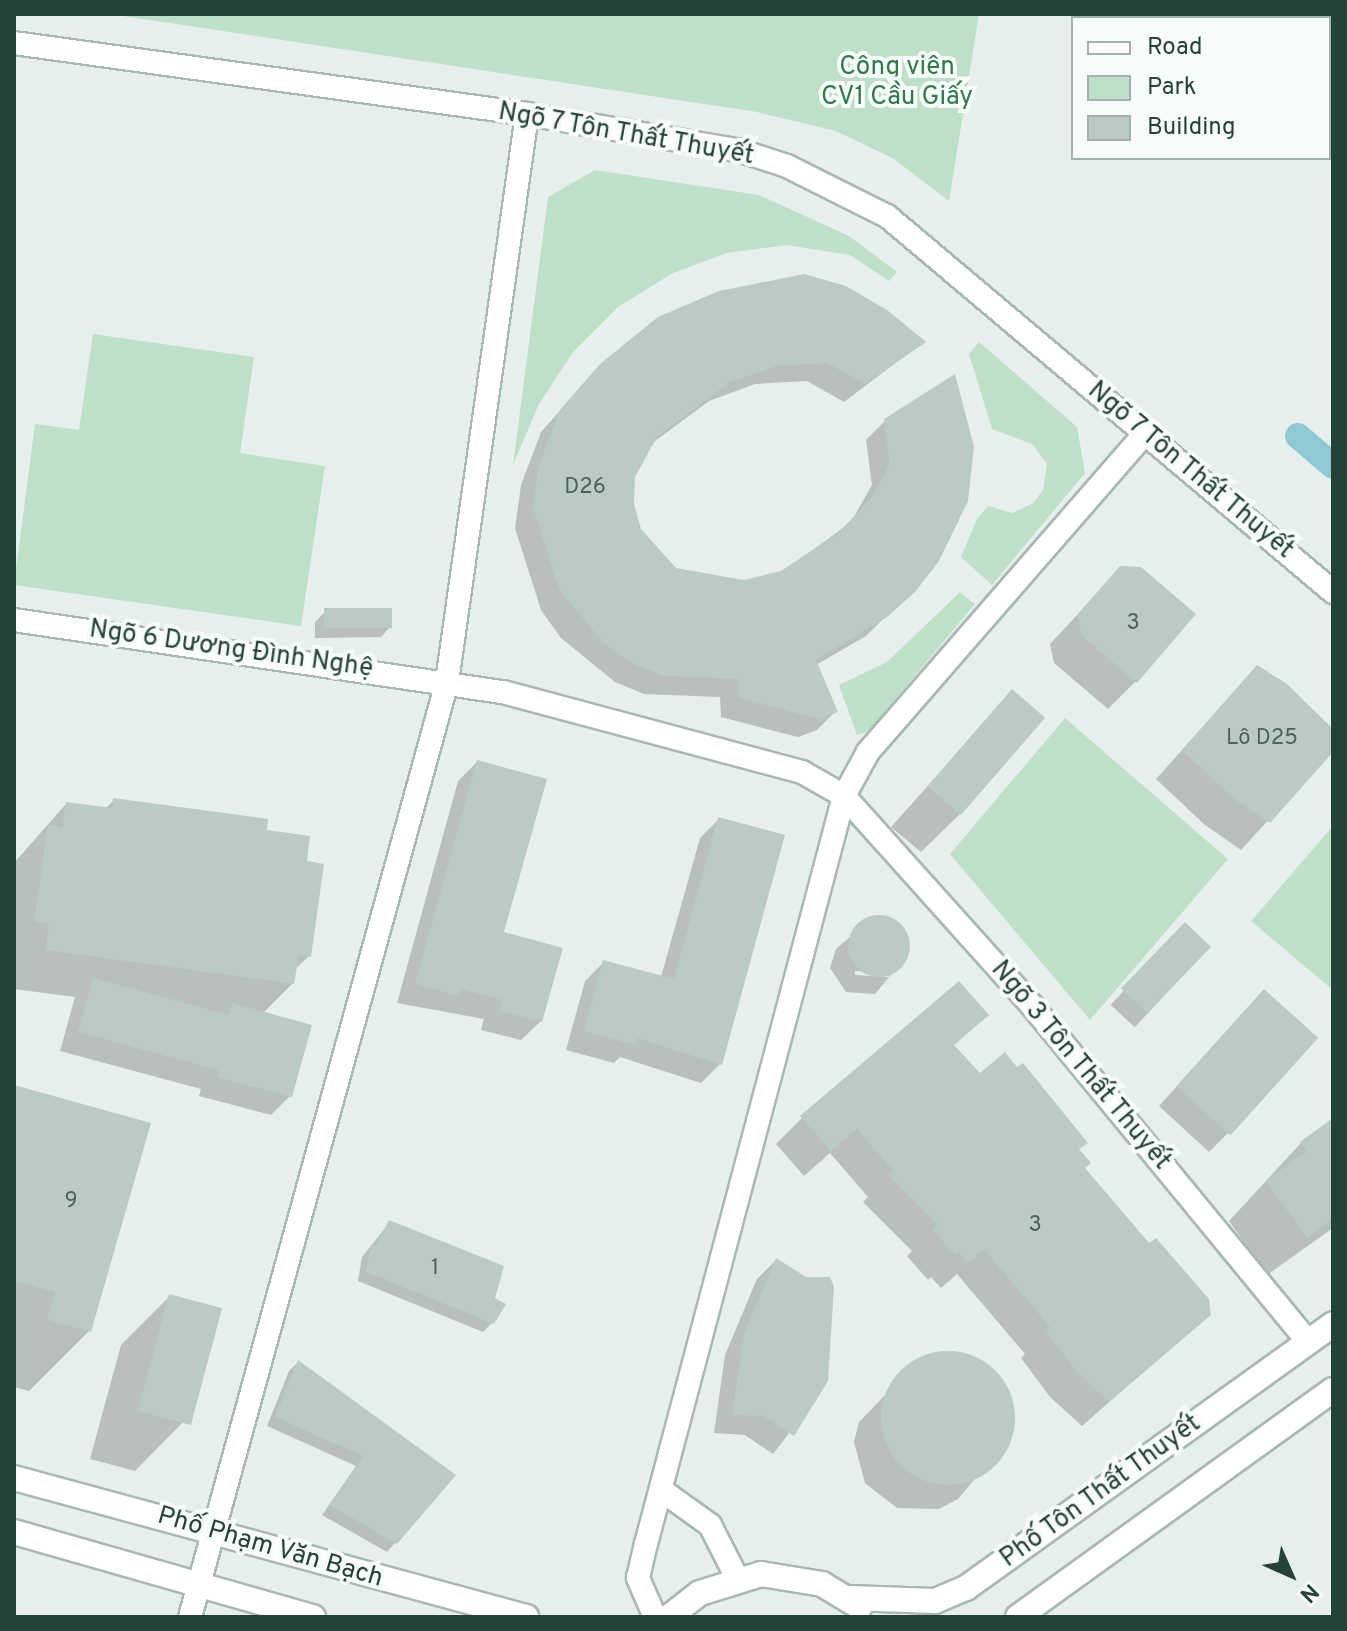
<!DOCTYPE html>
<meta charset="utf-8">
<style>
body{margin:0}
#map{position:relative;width:1347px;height:1631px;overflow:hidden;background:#e6efeb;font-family:Overpass,sans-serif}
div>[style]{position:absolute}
.green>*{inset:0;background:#bfe0c8}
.shadow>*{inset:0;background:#0003;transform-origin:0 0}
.canal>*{height:26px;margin:-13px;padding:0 13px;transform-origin:13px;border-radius:13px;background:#8ec9d4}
.building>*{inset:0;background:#bbcac4;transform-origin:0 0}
.round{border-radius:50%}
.roads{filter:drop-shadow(2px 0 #a8b8b2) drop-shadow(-2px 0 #a8b8b2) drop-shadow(0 2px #a8b8b2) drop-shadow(0 -2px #a8b8b2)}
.minor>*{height:22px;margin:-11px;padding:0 11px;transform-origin:11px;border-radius:11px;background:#fff}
.secondary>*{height:24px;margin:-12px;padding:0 12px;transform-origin:12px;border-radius:12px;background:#fff}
span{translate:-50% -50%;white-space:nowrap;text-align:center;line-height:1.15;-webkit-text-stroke:8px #f7fbf9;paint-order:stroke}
.number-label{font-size:22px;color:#4a645c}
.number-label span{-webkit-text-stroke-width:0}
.park-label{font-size:26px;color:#2d7a4b}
.street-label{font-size:26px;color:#24423a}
.frame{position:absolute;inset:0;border:16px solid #24423a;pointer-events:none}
.legend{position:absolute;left:1071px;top:16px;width:260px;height:144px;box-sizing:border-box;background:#f7fbf9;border:2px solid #a3b1ad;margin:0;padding:10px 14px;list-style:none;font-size:24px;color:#24423a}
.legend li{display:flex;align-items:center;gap:16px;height:40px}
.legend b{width:40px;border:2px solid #a3b1ad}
.north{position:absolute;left:1251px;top:1535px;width:80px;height:80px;-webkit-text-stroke:6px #f7fbf9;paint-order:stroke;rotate:135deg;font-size:22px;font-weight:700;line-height:32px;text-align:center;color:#24423a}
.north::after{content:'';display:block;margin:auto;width:28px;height:36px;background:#24423a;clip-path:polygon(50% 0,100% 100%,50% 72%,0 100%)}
</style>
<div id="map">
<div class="green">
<i style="clip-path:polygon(110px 14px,979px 14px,949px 201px,894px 159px,836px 131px,757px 112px)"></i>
<i style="clip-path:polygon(1062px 14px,1333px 14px,1333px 53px,1329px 18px)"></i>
<i style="clip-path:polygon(595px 170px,759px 195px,849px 236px,897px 272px,889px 281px,850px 255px,787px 245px,727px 253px,673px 273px,618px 307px,573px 352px,539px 404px,513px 465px,548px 197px)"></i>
<i style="clip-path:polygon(93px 334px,254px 357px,240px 453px,325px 466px,301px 626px,14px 585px,35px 424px,79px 430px)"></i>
<i style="clip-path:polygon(979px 342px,1077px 427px,1085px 473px,992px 585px,961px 557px,977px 519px,988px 506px,1012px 513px,1033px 503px,1043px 490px,1047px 464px,1032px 444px,992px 429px,969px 354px)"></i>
<i style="clip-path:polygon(960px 592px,975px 604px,869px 731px,857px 735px,839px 685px,887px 662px)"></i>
<i style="clip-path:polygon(1065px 718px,1228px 859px,1090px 1020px,950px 854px)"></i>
<i style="clip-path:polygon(1333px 826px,1333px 990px,1251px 921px)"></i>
</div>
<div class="shadow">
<i style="clip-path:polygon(923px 342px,844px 402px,807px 381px,755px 384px,709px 401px,651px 444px,633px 476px,632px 504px,639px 530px,675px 570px,744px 582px,782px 573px,851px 522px,872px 485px,866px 440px,886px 420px,953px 377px,886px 616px,866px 636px,816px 665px,836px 711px,817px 730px,798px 737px,721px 717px,720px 697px,644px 694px,615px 682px,561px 638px,541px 610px,515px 528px,521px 485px,541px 432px,582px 386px)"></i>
<i style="clip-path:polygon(1121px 568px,1136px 681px,1108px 709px,1054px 663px,1050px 644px)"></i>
<i style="clip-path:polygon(325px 612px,390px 627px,381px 637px,315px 638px,315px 622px)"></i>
<i style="clip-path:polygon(1257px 667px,1333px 733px,1333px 749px,1241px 850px,1205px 825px,1156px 779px)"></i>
<i style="clip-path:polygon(1012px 692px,960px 814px,921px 852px,891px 827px)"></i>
<i style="clip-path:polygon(477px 762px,502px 934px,541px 1021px,521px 1040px,481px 1030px,484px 1019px,397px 1003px,458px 781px)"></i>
<i style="clip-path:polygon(114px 800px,264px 831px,304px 863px,309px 956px,294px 970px,292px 984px,263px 1013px,290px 1096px,271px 1115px,199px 1096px,201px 1089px,60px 1051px,75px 997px,14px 989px,14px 863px,66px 804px,105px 809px)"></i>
<i style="clip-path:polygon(719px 819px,720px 1064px,701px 1083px,620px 1057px,614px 1063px,566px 1050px,585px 981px,604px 962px,661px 977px,700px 838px)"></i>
<i style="clip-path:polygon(evenodd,872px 918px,891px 920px,904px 931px,905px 958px,875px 994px,846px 992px,830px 968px,836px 949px,872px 918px,855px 971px,889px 973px,889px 977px,855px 975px,855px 971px)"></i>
<i style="left:1185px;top:925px;width:33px;height:109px;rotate:43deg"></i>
<i style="clip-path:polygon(1245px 1011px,1228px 1133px,1209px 1152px,1159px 1106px)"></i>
<i style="clip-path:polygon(986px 1014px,953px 1046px,980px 1076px,1077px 1150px,1082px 1169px,1209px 1314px,1082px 1426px,1050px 1397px,1021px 1358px,1025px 1354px,957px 1274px,941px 1288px,931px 1277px,928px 1280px,907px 1256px,912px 1251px,863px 1202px,868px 1197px,830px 1153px,804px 1176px,776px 1144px,802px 1118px)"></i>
<i style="clip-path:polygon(14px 1087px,89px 1331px,29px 1391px,14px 1387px)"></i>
<i style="clip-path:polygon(1333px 1120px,1333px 1228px,1267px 1275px,1229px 1221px,1301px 1143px)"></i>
<i style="clip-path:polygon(390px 1222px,492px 1299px,492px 1323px,483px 1332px,358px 1281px,362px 1257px)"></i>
<i style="clip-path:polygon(776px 1260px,817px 1397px,773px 1454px,745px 1435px,714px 1433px,725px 1355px,757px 1279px)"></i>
<i style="clip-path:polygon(170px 1296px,219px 1309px,190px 1415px,135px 1471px,90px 1459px,121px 1345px)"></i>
<i style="clip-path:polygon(960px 1354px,997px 1375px,1013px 1415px,1011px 1435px,958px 1499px,939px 1509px,897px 1508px,865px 1483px,854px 1442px,859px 1422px,918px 1361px)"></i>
<i style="clip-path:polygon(298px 1362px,453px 1476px,387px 1552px,322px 1515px,356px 1466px,267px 1426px,289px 1371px)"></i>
</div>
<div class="canal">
<i style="left:1298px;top:436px;width:46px;rotate:40.6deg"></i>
</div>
<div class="building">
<i style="clip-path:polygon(804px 274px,846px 286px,887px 310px,926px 342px,865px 384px,827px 363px,776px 366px,730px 382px,657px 437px,635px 477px,634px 504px,641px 529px,676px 568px,744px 580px,781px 571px,838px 533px,870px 500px,890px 464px,884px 419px,955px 374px,974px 447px,968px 501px,939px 561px,915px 592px,887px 617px,816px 660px,838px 712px,819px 719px,739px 698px,738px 679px,664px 676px,634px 664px,604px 643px,560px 591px,533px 508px,539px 465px,560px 410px,600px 364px,658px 317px,719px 291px)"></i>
<i style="clip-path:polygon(1120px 566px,1141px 567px,1196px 614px,1137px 683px,1081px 635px,1078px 614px)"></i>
<i style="left:392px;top:608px;width:20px;height:68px;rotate:90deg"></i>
<i style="clip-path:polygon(1257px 665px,1287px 684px,1333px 729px,1333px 752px,1270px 823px,1233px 798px,1182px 750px)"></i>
<i style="left:1012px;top:689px;width:44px;height:129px;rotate:41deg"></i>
<i style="clip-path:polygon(477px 760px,547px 779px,504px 932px,563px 948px,542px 1022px,499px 1011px,502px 1000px,461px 989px,459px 996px,415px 984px)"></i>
<i style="clip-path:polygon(113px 798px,268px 819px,267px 830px,310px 836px,307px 861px,324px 864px,311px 957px,299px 955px,294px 984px,45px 950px,49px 924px,34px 922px,48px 825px,62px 827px,66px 802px,112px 808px)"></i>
<i style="clip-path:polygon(718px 817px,785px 835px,722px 1065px,637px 1038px,635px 1045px,584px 1031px,603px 960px,674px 979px)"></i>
<i class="round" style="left:848px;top:915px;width:62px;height:62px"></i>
<i style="left:1185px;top:922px;width:36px;height:92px;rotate:44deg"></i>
<i style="clip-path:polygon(93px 978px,229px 1015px,232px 1003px,312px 1025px,292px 1097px,217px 1077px,218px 1070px,78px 1032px)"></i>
<i style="clip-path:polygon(959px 981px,989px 1015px,954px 1045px,980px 1073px,1005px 1052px,1017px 1067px,1023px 1063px,1088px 1143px,1079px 1149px,1091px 1163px,1085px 1168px,1149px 1243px,1156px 1238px,1209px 1299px,1211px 1315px,1109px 1402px,1076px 1371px,1046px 1331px,1050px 1327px,984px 1249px,968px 1263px,959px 1252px,955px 1255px,932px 1229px,937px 1224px,888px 1175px,893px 1170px,857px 1129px,831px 1151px,800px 1116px)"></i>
<i style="left:1264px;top:989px;width:73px;height:131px;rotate:42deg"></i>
<i style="clip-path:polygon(14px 1085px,151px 1123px,91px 1332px,47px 1320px,55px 1292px,14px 1281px)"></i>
<i style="clip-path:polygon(1333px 1118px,1333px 1219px,1307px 1238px,1266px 1181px,1306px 1151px,1300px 1142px)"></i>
<i style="clip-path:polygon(389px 1220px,504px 1266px,495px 1298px,506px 1304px,494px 1324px,366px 1272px,371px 1245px,376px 1247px)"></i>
<i style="clip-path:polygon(776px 1258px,806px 1277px,830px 1277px,834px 1287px,828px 1381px,794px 1436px,764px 1416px,732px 1415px,744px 1334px)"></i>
<i style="left:169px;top:1294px;width:55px;height:121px;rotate:15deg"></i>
<i class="round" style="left:881px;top:1351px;width:134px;height:134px"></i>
<i style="clip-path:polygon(298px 1360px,456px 1475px,397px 1544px,330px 1505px,363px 1456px,275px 1417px)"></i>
</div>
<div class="roads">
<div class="minor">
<i style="left:14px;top:43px;width:518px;rotate:7.88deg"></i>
<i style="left:527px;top:114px;width:217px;rotate:9.8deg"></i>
<i style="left:741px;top:151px;width:48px;rotate:18.1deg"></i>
<i style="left:787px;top:166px;width:112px;rotate:26.6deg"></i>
<i style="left:887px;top:216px;width:583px;rotate:40.13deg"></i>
<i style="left:14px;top:620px;width:494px;rotate:8.4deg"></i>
<i style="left:503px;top:692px;width:310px;rotate:15deg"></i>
<i style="left:802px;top:772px;width:48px;rotate:29.7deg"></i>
<i style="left:844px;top:796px;width:283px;rotate:48.1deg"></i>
<i style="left:1033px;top:1007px;width:433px;rotate:50.6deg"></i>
<i style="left:664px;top:1492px;width:57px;rotate:35.7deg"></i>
<i style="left:710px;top:1525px;width:59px;rotate:63deg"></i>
<i style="left:190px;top:1617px;width:970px;rotate:-74.63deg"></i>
<i style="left:447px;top:682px;width:574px;rotate:-81.98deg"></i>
<i style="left:655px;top:1617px;width:43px;rotate:-113.6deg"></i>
<i style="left:638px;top:1578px;width:35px;rotate:-77deg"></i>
<i style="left:646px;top:1544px;width:774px;rotate:-75.17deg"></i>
<i style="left:844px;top:796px;width:50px;rotate:-61.4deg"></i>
<i style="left:868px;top:752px;width:420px;rotate:-49deg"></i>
</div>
<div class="secondary">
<i style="left:14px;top:1478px;width:531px;rotate:15.19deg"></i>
<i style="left:14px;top:1532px;width:311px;rotate:15.9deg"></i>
<i style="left:850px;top:1598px;width:85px;rotate:2deg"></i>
<i style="left:935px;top:1601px;width:34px;rotate:-23deg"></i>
<i style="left:966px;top:1588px;width:452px;rotate:-35.7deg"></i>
<i style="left:669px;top:1617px;width:39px;rotate:-38deg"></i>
<i style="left:700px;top:1593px;width:64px;rotate:-17.3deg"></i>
<i style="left:761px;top:1574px;width:62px;rotate:9.3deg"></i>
<i style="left:822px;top:1584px;width:44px;rotate:31.2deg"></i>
<i style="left:1018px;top:1617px;width:388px;rotate:-35.8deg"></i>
</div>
</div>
<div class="number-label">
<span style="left:585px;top:488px">D26</span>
<span style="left:1133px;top:624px">3</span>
<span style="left:1262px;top:739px">Lô D25</span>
<span style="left:71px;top:1202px">9</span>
<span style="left:1035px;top:1226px">3</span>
<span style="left:435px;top:1269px">1</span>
</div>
<div class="park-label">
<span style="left:897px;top:83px">Công viên<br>CV1 Cầu Giấy</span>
</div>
<div class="street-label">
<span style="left:626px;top:135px;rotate:10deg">Ngõ 7 Tôn Thất Thuyết</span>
<span style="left:1190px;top:471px;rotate:40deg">Ngõ 7 Tôn Thất Thuyết</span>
<span style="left:231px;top:650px;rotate:8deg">Ngõ 6 Dương Đình Nghệ</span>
<span style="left:1080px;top:1066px;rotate:50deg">Ngõ 3 Tôn Thất Thuyết</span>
<span style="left:1101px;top:1492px;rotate:-36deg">Phố Tôn Thất Thuyết</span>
<span style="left:270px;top:1548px;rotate:16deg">Phố Phạm Văn Bạch</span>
</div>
<div class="frame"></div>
<ul class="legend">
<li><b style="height:10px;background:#fff"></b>Road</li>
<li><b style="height:22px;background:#bfe0c8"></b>Park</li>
<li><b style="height:22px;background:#bbcac4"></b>Building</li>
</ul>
<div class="north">N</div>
</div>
